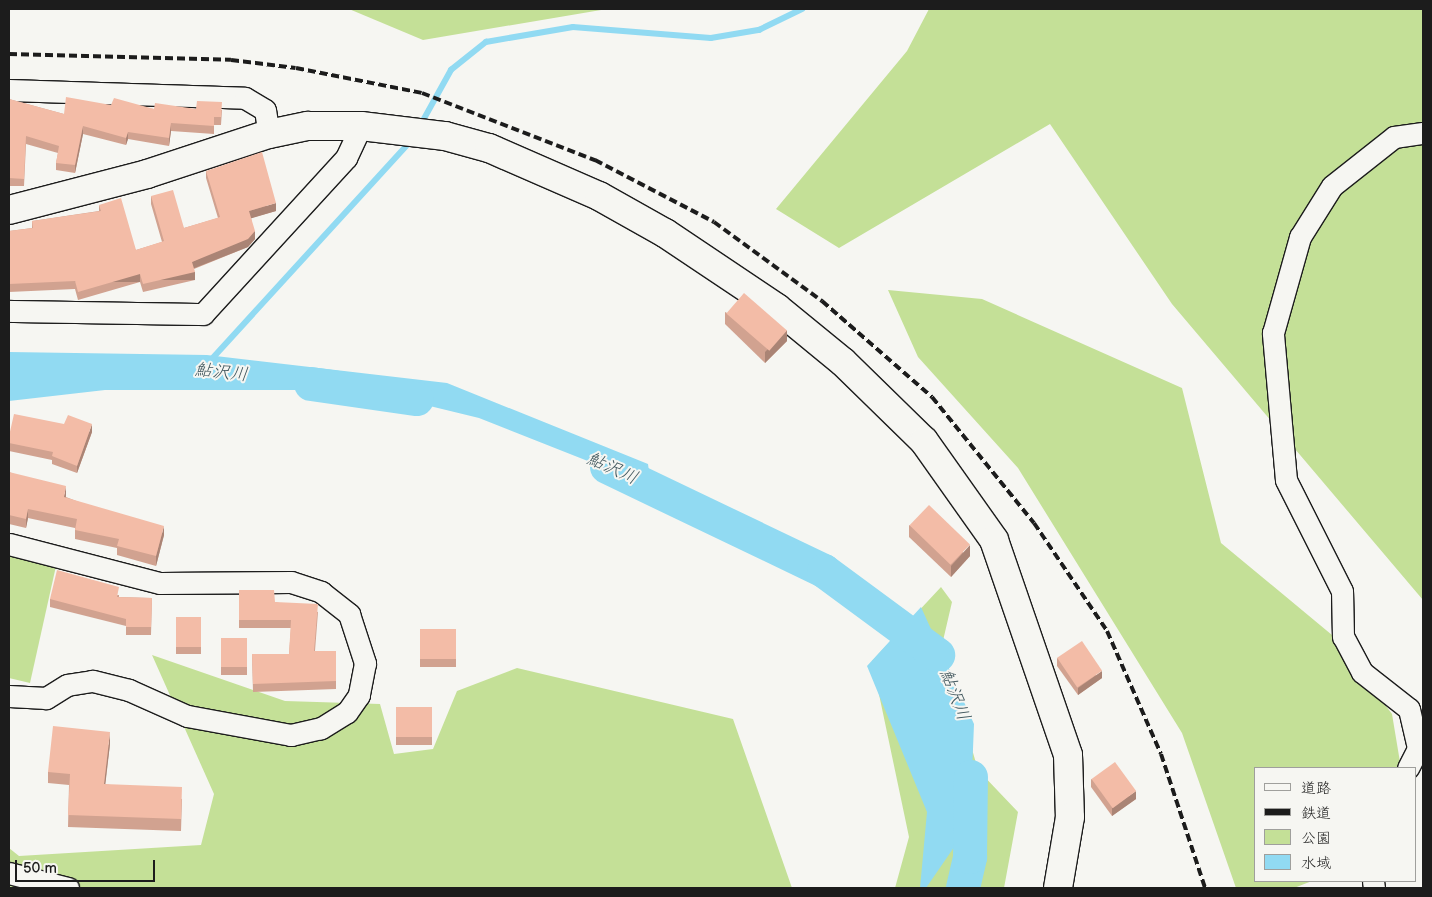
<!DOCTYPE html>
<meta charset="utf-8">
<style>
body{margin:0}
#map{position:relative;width:1432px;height:897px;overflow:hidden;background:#f6f6f2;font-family:"Balsamiq Sans","Klee One",sans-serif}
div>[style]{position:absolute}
.green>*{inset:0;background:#c4e097}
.water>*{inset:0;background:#91daf2}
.stream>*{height:5.5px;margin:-2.75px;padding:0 2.75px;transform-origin:2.75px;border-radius:2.75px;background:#91daf2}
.river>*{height:34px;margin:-17px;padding:0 17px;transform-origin:17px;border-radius:17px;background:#91daf2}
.roads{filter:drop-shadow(1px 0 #1c1c1c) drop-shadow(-1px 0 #1c1c1c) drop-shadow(0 1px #1c1c1c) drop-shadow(0 -1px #1c1c1c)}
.street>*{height:21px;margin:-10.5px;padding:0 10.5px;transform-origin:10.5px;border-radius:10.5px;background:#f6f6f2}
.secondary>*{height:28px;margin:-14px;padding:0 14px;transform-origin:14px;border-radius:14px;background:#f6f6f2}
.rail>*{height:4px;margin-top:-2px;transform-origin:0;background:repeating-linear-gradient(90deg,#1c1c1c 0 8px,transparent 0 12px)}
.wall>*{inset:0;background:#d1a290;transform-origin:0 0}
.shaded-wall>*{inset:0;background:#aa8475;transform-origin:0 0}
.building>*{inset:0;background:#f3bca7;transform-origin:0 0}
span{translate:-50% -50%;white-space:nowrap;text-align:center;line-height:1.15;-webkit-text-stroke:4px #f6f6f2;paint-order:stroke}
.water-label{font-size:18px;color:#3f555c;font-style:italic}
.frame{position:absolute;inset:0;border:10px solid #1c1c1c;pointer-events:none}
.legend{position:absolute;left:1254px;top:767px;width:162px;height:115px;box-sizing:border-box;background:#f6f6f2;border:1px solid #9f9f9c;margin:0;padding:6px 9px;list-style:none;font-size:15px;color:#1c1c1c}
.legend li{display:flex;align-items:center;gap:10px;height:25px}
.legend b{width:25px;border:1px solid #9f9f9c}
.scale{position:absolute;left:15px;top:860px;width:140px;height:22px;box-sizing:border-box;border:2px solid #1c1c1c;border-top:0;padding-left:6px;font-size:15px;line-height:18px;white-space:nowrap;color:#1c1c1c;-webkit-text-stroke:4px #f6f6f2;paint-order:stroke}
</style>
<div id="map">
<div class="green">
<i style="clip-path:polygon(349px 9px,607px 9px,423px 40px)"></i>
<i style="clip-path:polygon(929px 9px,1423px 9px,1423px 600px,1172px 304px,1050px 124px,839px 248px,776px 209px,907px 51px)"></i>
<i style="clip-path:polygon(888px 290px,982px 299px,1182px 388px,1221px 543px,1332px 635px,1392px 714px,1401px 768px,1256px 768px,1256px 881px,1312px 881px,1294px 888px,1236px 888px,1182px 733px,1018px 468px,918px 357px)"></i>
<i style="clip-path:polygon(9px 546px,58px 557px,30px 683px,9px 678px)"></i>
<i style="clip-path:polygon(941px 587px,952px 602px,942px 645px,978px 770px,1018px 812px,1004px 888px,895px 888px,909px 837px,872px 661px)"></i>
<i style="clip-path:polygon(152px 655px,285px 701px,380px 704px,394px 754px,433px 749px,457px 691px,517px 668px,733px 719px,792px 888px,9px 888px,9px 848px,19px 856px,201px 845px,214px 794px)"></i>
</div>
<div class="water">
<i style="clip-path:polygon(9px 352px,207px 355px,447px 383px,648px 464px,651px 486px,479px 418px,364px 390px,105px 390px,9px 401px)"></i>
<i style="clip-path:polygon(921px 607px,974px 724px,970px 824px,926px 888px,920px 888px,927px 812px,867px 666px)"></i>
</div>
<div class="stream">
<i style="left:420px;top:126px;width:64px;rotate:-61deg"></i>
<i style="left:451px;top:70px;width:45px;rotate:-38.7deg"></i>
<i style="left:486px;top:42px;width:88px;rotate:-9.8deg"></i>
<i style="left:573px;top:27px;width:138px;rotate:4.6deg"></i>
<i style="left:711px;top:38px;width:49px;rotate:-9.5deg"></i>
<i style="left:759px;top:30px;width:48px;rotate:-26deg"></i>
<i style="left:210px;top:361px;width:301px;rotate:-47.6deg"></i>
</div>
<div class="river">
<i style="left:311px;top:384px;width:107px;rotate:8.1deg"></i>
<i style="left:607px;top:467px;width:241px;rotate:25.6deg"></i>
<i style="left:824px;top:571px;width:142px;rotate:36.4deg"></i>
<i style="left:963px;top:888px;width:32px;rotate:-77deg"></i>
<i style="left:970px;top:857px;width:80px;rotate:-89.3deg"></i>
</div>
<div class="roads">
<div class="street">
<i style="left:9px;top:90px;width:236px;rotate:1.9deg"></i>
<i style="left:245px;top:98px;width:23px;rotate:31deg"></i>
<i style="left:265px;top:110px;width:24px;rotate:81deg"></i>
<i style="left:9px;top:311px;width:194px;rotate:0.9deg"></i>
<i style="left:203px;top:314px;width:212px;rotate:-47.5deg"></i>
<i style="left:346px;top:158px;width:35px;rotate:-65deg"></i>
<i style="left:9px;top:544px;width:156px;rotate:14.5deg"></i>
<i style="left:160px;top:583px;width:131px;rotate:-0.4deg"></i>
<i style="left:291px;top:582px;width:32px;rotate:18deg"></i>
<i style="left:321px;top:592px;width:36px;rotate:38deg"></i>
<i style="left:349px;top:614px;width:52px;rotate:71.9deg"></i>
<i style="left:365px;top:663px;width:33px;rotate:101deg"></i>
<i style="left:359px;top:695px;width:21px;rotate:125deg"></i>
<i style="left:347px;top:712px;width:31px;rotate:148deg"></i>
<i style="left:321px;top:728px;width:31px;rotate:167deg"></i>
<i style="left:291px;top:735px;width:106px;rotate:-169.6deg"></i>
<i style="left:187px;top:716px;width:64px;rotate:-155.9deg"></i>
<i style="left:129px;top:690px;width:38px;rotate:-166deg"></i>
<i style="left:92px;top:681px;width:25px;rotate:171deg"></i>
<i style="left:67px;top:685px;width:25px;rotate:148deg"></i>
<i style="left:46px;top:698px;width:37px;rotate:-177deg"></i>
<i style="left:1408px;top:768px;width:22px;rotate:-63deg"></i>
<i style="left:1418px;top:748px;width:40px;rotate:-103deg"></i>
<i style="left:1409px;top:709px;width:60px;rotate:-141.8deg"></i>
<i style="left:1362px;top:672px;width:40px;rotate:-118deg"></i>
<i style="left:1343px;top:637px;width:46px;rotate:-91.2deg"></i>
<i style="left:1342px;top:591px;width:124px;rotate:-116.8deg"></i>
<i style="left:1286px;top:480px;width:148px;rotate:-95.1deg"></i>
<i style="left:1273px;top:333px;width:100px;rotate:-74.3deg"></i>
<i style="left:1300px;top:237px;width:60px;rotate:-57.9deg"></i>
<i style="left:1332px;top:186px;width:79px;rotate:-38.3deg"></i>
<i style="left:1394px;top:137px;width:29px;rotate:-8deg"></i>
<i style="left:9px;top:873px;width:61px;rotate:14.3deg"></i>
<i style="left:1373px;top:881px;width:7px;rotate:82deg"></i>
</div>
<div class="secondary">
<i style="left:9px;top:210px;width:143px;rotate:-14.6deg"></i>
<i style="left:147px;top:174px;width:128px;rotate:-18.2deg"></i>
<i style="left:269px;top:134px;width:40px;rotate:-12deg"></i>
<i style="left:308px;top:126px;width:53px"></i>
<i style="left:361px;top:126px;width:85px;rotate:6.8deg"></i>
<i style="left:445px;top:136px;width:46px;rotate:15.3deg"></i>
<i style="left:489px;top:148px;width:120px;rotate:23.6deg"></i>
<i style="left:599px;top:196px;width:76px;rotate:29.3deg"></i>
<i style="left:665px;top:233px;width:135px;rotate:33.8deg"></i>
<i style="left:777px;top:308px;width:85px;rotate:39.3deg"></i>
<i style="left:843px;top:362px;width:113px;rotate:44.3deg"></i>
<i style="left:924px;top:441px;width:121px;rotate:54.7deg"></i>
<i style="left:994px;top:540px;width:227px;rotate:71deg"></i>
<i style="left:1068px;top:755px;width:62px;rotate:88.2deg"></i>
<i style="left:1070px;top:817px;width:72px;rotate:99.6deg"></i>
</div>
</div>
<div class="rail">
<i style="left:9px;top:54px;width:222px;rotate:1.5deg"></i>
<i style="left:231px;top:60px;width:65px;rotate:7deg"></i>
<i style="left:296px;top:68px;width:128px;rotate:11.2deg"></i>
<i style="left:422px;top:93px;width:186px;rotate:21.2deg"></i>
<i style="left:595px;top:160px;width:134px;rotate:27.5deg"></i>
<i style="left:714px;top:222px;width:134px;rotate:36.2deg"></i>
<i style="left:822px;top:301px;width:146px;rotate:41.1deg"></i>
<i style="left:932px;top:397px;width:162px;rotate:51deg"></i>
<i style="left:1034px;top:523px;width:130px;rotate:55.9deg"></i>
<i style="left:1107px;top:631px;width:134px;rotate:66.3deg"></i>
<i style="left:1161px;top:754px;width:141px;rotate:71.8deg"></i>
</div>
<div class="wall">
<i style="clip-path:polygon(9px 99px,64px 114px,111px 105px,154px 109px,222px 110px,221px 125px,214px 125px,214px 134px,171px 131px,169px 146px,128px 139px,126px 145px,83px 134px,75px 173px,56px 170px,56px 163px,58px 153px,26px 144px,24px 186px,9px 186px)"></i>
<i style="clip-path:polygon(206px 171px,276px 211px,251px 218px,255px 239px,248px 247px,194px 269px,195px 280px,143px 292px,140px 282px,78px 300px,75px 289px,9px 292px,9px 231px,32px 228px,32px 221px,99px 211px,99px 205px,136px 250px,162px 242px,151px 204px,151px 196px,184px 228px,218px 218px,206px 178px)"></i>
<i style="clip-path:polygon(725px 312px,787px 341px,765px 363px,725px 324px)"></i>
<i style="clip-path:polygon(92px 432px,77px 473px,52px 464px,52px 460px,9px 451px,9px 436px)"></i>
<i style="clip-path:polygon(9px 472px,66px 495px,66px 497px,164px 535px,156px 566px,117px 555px,117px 548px,75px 539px,75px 528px,28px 518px,26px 528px,9px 524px)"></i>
<i style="clip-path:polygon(909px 525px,970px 556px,951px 577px,909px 537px)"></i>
<i style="clip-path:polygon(239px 590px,275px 602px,318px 612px,315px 651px,336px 651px,336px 689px,253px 692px,252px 654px,289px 654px,291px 628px,239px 628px)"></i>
<i style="clip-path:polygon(119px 595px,119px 597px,152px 598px,151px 635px,126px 635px,126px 626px,50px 607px,50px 599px)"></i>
<i style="left:176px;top:617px;width:25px;height:37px"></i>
<i style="left:456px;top:629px;width:38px;height:36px;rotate:90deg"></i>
<i style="left:221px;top:638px;width:26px;height:37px"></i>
<i style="clip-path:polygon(1057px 658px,1102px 678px,1078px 695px,1057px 666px)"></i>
<i style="left:432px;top:707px;width:38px;height:36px;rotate:90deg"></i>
<i style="clip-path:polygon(110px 744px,105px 784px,182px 799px,181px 831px,68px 827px,69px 785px,48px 783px,48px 772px)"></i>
<i style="clip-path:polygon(1091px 779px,1136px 799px,1112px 816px,1091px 787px)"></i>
</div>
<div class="shaded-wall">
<i style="clip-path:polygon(171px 123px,171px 131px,169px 146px,169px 138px)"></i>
<i style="clip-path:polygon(83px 126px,83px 134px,75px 173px,75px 165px)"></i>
<i style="clip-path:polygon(128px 132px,128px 139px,126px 145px,126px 138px)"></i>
<i style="clip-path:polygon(276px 203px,276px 211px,249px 219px,249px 211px)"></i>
<i style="clip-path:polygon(255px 231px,255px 239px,248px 247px,192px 269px,192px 262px)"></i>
<i style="left:195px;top:272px;width:8px;height:53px;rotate:90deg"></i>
<i style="left:140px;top:274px;width:8px;height:65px;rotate:90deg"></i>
<i style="clip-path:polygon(787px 330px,787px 341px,765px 363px,765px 352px)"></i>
<i style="clip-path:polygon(92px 424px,92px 432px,77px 473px,77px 466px)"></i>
<i style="clip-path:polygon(66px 486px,66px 495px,64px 506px,64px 497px)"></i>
<i style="clip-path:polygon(28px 509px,28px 518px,26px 528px,26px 519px)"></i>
<i style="clip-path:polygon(164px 526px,164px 535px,156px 566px,156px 556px)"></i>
<i style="clip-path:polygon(970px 545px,970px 556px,951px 577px,951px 566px)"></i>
<i style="clip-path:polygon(1102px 671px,1102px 678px,1078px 695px,1078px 688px)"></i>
<i style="clip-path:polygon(110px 732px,110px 744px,104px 796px,104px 784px)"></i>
<i style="clip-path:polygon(1136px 791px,1136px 799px,1112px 816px,1112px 808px)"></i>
</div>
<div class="building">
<i style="clip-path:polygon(66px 97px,111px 105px,114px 98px,154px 109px,155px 103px,196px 109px,197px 101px,222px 102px,221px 117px,214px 117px,214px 126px,171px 123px,169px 138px,128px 132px,126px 138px,83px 126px,75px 165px,56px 163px,59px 146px,26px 136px,24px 179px,9px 178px,9px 99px,64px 114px)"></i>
<i style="clip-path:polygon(262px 152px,276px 203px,249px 211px,255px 231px,248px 239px,192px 262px,195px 272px,143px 284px,140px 274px,78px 292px,75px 281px,9px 284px,9px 231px,33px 228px,32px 221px,101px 211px,99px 205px,121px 198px,136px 250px,164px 241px,151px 196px,173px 190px,184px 228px,220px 217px,206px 171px)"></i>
<i style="left:744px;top:293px;width:57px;height:27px;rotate:41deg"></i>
<i style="clip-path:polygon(14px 414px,64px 424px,68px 415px,92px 424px,77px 466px,52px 456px,53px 452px,9px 443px,9px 436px)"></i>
<i style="clip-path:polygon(9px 472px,66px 486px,64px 497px,164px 526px,156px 556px,117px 546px,119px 539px,75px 530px,77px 519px,28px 509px,26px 519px,9px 515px)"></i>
<i style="left:929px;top:505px;width:57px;height:28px;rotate:44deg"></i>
<i style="clip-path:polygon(57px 570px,119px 587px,117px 597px,152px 598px,151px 627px,126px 627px,126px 619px,50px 599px)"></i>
<i style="clip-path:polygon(239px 590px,274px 590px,275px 602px,318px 604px,314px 651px,336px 651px,336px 681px,253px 684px,252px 654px,289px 654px,291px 620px,239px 620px)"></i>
<i style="left:176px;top:617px;width:25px;height:30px"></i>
<i style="left:456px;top:629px;width:30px;height:36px;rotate:90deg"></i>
<i style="left:221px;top:638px;width:26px;height:29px"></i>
<i style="left:1082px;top:641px;width:36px;height:30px;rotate:56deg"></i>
<i style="left:432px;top:707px;width:30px;height:36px;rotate:90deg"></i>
<i style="clip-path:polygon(53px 726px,110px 732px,104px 784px,182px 787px,181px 819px,68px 815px,70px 774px,48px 772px)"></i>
<i style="left:1115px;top:762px;width:36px;height:29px;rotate:54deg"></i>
</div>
<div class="water-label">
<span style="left:221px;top:373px;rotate:6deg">鮎沢川</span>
<span style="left:612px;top:469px;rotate:24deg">鮎沢川</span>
<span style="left:954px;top:695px;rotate:69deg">鮎沢川</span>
</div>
<div class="frame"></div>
<ul class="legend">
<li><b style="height:6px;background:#f6f6f2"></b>道路</li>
<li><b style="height:6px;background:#1c1c1c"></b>鉄道</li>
<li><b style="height:14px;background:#c4e097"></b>公園</li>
<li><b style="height:14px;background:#91daf2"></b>水域</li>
</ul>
<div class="scale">50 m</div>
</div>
